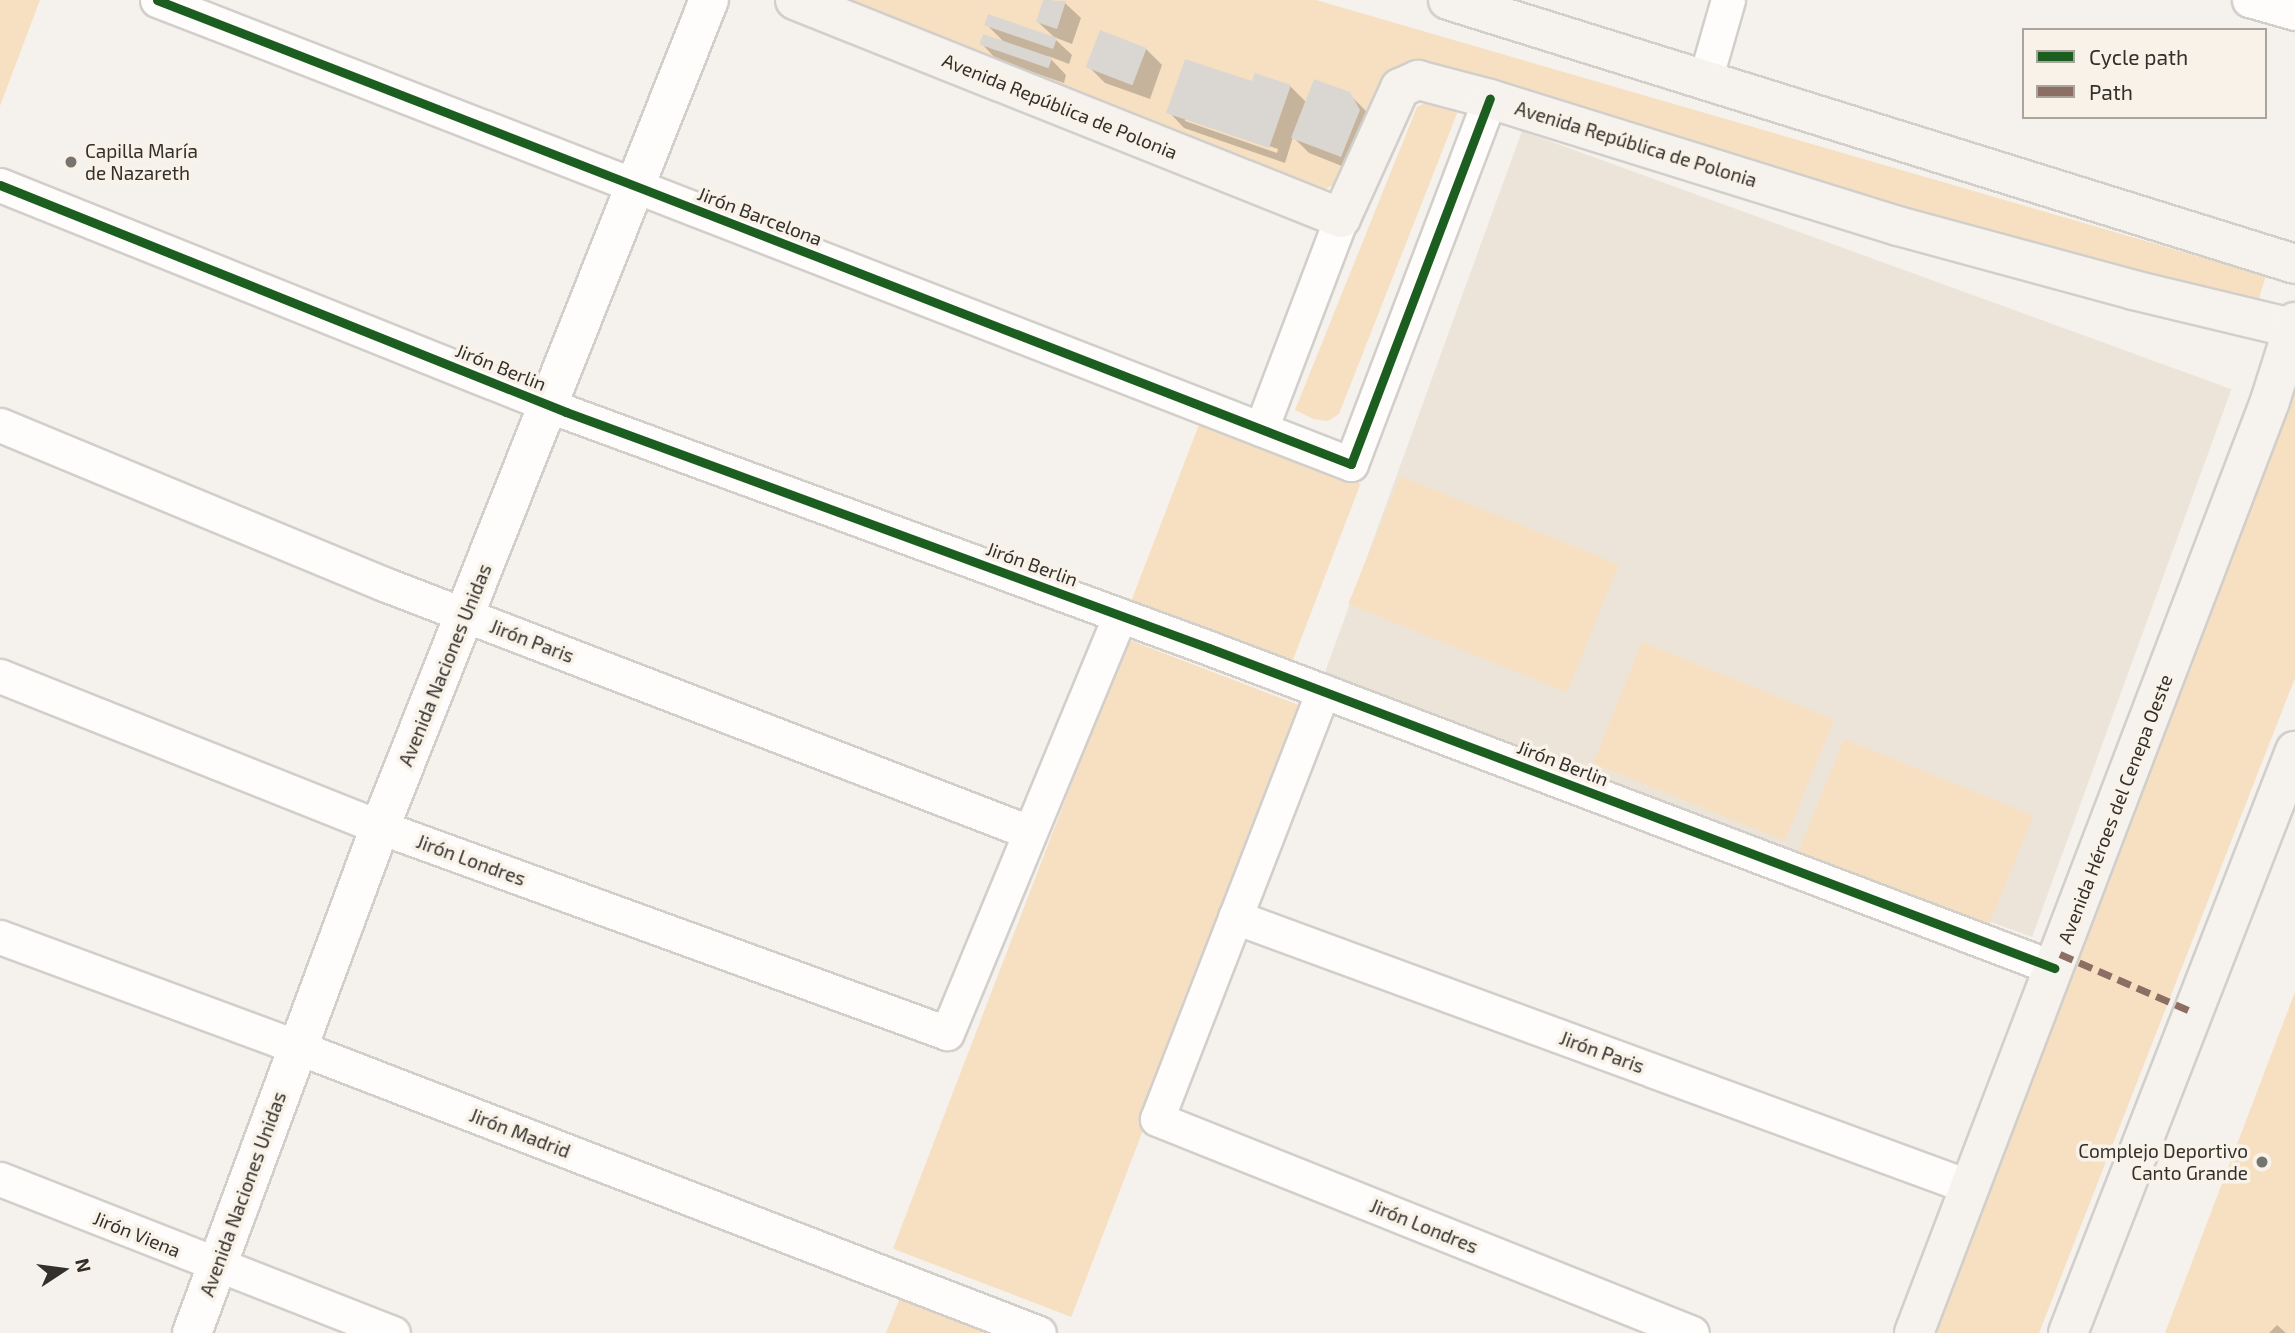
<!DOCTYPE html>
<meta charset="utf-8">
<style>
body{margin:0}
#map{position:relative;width:2295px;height:1333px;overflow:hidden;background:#f5f1ec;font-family:"Exo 2",sans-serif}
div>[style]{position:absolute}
.built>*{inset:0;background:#ece4d9;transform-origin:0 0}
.green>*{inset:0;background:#f7e0c2;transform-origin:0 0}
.shadow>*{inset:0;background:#0003}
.building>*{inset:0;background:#dad7d3;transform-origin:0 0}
.roads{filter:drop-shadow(2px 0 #d2cfcb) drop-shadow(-2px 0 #d2cfcb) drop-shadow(0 2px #d2cfcb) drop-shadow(0 -2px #d2cfcb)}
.minor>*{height:33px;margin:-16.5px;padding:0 16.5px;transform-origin:16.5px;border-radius:16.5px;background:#fefdfc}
.tertiary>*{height:38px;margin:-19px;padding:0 19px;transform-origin:19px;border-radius:19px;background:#fefdfc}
.secondary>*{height:38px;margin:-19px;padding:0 19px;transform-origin:19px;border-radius:19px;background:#f6f3ef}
.quiet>*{height:7px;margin-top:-3.5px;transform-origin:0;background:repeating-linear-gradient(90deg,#8d6e63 0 14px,transparent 0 21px)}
.cycleway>*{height:9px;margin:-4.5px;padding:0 4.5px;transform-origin:4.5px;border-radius:4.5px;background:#1b5e20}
.dots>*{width:19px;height:19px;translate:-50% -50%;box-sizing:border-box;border:4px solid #f9f2e8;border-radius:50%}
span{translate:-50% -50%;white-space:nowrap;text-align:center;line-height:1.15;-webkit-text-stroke:7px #f9f2e8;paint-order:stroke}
.street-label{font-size:19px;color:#32302c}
.poi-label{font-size:19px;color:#32302c}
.left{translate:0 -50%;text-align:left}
.right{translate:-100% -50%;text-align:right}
.legend{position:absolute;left:2022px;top:28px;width:245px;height:91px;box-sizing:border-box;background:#f9f2e8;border:2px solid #a9a49d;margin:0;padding:9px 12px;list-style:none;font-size:21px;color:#32302c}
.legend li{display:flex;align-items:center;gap:14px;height:35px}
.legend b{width:35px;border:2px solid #a9a49d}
.north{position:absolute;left:28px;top:1235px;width:70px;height:70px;-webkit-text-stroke:5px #f9f2e8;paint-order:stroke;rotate:77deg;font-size:19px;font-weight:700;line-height:28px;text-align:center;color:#32302c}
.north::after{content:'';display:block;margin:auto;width:24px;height:32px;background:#32302c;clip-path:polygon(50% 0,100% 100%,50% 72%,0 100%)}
</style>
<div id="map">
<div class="built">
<i style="left:1522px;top:131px;width:755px;height:583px;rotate:20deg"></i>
</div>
<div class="green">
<i style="clip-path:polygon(0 0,40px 0,0 106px)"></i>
<i style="clip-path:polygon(844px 0,1316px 0,2266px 276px,2256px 308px,1398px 67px,1345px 178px,1322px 191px)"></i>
<i style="clip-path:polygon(1427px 102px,1458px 111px,1339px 414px,1328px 421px,1313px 419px,1295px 410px,1417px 107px)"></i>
<i style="clip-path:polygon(2295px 387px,2295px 678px,2039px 1333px,1927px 1333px)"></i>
<i style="left:1200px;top:422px;width:172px;height:194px;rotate:21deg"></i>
<i style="left:1400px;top:476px;width:236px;height:138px;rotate:22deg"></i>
<i style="left:1127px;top:639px;width:191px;height:653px;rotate:21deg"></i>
<i style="left:1642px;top:642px;width:207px;height:131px;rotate:22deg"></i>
<i style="left:1844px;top:739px;width:204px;height:123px;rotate:22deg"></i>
<i style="clip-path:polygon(2295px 992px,2295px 1333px,2165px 1333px)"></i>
<i style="clip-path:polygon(901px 1295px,999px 1333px,886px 1333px)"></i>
</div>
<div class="shadow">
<i style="clip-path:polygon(1045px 0,1065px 3px,1081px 18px,1072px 44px,1054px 37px,1038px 22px)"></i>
<i style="clip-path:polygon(986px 24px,1056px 40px,1072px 55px,1069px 64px,1048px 56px,1066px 75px,1064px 83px,997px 60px,982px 44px,1005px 43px)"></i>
<i style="clip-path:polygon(1146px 49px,1162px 65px,1150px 99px,1105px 83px,1089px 67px)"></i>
<i style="clip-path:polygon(evenodd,1253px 84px,1290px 86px,1307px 103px,1349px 94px,1365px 110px,1374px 127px,1357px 172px,1309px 153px,1293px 137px,1285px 163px,1184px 128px,1169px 112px,1253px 84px,1185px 117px,1278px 149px,1277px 153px,1185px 121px,1185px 117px)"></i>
<i style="clip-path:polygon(2277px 1325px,2286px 1333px,2269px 1333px)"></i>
</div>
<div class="building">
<i style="clip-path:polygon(1043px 0,1066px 1px,1057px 29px,1036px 22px)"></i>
<i style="left:988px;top:14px;width:73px;height:12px;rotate:19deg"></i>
<i style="left:1100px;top:30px;width:50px;height:40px;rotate:21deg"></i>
<i style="left:983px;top:34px;width:73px;height:11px;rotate:19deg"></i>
<i style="clip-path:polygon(1185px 59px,1252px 81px,1255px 73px,1291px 85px,1269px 148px,1166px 113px)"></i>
<i style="clip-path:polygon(1314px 79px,1350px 92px,1360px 110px,1341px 157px,1291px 138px)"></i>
</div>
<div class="roads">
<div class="minor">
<i style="left:157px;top:0;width:1281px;rotate:21.24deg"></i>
<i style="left:1351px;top:464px;width:391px;rotate:-69.2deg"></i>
<i style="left:2249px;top:0;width:48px;rotate:15.8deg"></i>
<i style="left:1705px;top:80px;width:83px;rotate:-74deg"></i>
<i style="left:0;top:185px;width:610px;rotate:21.85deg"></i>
<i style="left:566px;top:412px;width:685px;rotate:20.15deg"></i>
<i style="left:1209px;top:648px;width:904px;rotate:20.74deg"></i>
<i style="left:0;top:425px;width:416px;rotate:22.5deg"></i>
<i style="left:384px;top:584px;width:691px;rotate:21.03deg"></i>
<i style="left:1261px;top:429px;width:226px;rotate:-69.2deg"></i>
<i style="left:0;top:676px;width:409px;rotate:21.7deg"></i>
<i style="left:380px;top:827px;width:603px;rotate:19.97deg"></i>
<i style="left:947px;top:1033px;width:452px;rotate:-67.5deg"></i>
<i style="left:1323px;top:691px;width:459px;rotate:111.2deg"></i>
<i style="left:1157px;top:1119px;width:576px;rotate:21.8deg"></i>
<i style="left:1235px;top:917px;width:783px;rotate:20.17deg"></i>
<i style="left:0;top:937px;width:317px;rotate:20.3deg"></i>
<i style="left:297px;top:1047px;width:795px;rotate:21.08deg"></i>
<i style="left:0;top:1179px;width:422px;rotate:21.4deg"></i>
</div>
<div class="tertiary">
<i style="left:192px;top:1333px;width:540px;rotate:-69.62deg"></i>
<i style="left:380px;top:827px;width:890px;rotate:-68.31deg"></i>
</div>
<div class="secondary">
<i style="left:795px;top:0;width:588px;rotate:21.77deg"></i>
<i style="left:1341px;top:218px;width:143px;rotate:-65.6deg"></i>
<i style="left:1400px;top:88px;width:20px;rotate:-24deg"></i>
<i style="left:1418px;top:80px;width:74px;rotate:14.8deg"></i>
<i style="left:1490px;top:99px;width:427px;rotate:17.3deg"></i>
<i style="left:1898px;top:226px;width:244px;rotate:15.2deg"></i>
<i style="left:2133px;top:290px;width:167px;rotate:13.5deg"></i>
<i style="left:1448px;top:0;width:887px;rotate:17.31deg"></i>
<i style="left:1914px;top:1333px;width:998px;rotate:-69.09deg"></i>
<i style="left:2270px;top:401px;width:83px;rotate:-72.4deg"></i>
<i style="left:2068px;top:1333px;width:625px;rotate:-68.69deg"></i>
</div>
</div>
<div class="quiet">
<i style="left:2060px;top:954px;width:145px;rotate:23.6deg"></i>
</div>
<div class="cycleway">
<i style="left:157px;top:0;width:1281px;rotate:21.24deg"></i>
<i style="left:1351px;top:464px;width:391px;rotate:-69.2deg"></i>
<i style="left:0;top:185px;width:610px;rotate:21.85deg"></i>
<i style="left:566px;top:412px;width:685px;rotate:20.15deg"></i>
<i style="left:1209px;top:648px;width:904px;rotate:20.74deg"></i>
</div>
<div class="dots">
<i style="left:71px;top:162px;background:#76746f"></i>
<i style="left:2262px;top:1162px;background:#76746f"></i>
</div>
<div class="street-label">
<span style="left:1060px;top:106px;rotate:22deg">Avenida República de Polonia</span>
<span style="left:1636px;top:144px;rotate:17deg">Avenida República de Polonia</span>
<span style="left:760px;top:216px;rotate:21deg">Jirón Barcelona</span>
<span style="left:501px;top:367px;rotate:22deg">Jirón Berlin</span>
<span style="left:1032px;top:564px;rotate:20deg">Jirón Berlin</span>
<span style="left:532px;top:641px;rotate:21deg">Jirón Paris</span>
<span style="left:445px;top:665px;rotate:-68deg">Avenida Naciones Unidas</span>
<span style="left:1563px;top:763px;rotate:21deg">Jirón Berlin</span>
<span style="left:2115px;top:809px;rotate:-69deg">Avenida Héroes del Cenepa Oeste</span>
<span style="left:471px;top:860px;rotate:20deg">Jirón Londres</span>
<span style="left:1602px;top:1052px;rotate:20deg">Jirón Paris</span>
<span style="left:520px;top:1133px;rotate:21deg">Jirón Madrid</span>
<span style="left:243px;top:1194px;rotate:-70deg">Avenida Naciones Unidas</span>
<span style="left:1424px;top:1226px;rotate:22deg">Jirón Londres</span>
<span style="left:137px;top:1234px;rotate:22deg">Jirón Viena</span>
</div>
<div class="poi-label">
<span class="left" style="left:85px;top:162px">Capilla María<br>de Nazareth</span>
<span class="right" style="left:2248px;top:1162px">Complejo Deportivo<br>Canto Grande</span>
</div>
<ul class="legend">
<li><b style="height:9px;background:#1b5e20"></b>Cycle path</li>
<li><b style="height:9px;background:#8d6e63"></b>Path</li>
</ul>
<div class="north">N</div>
</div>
